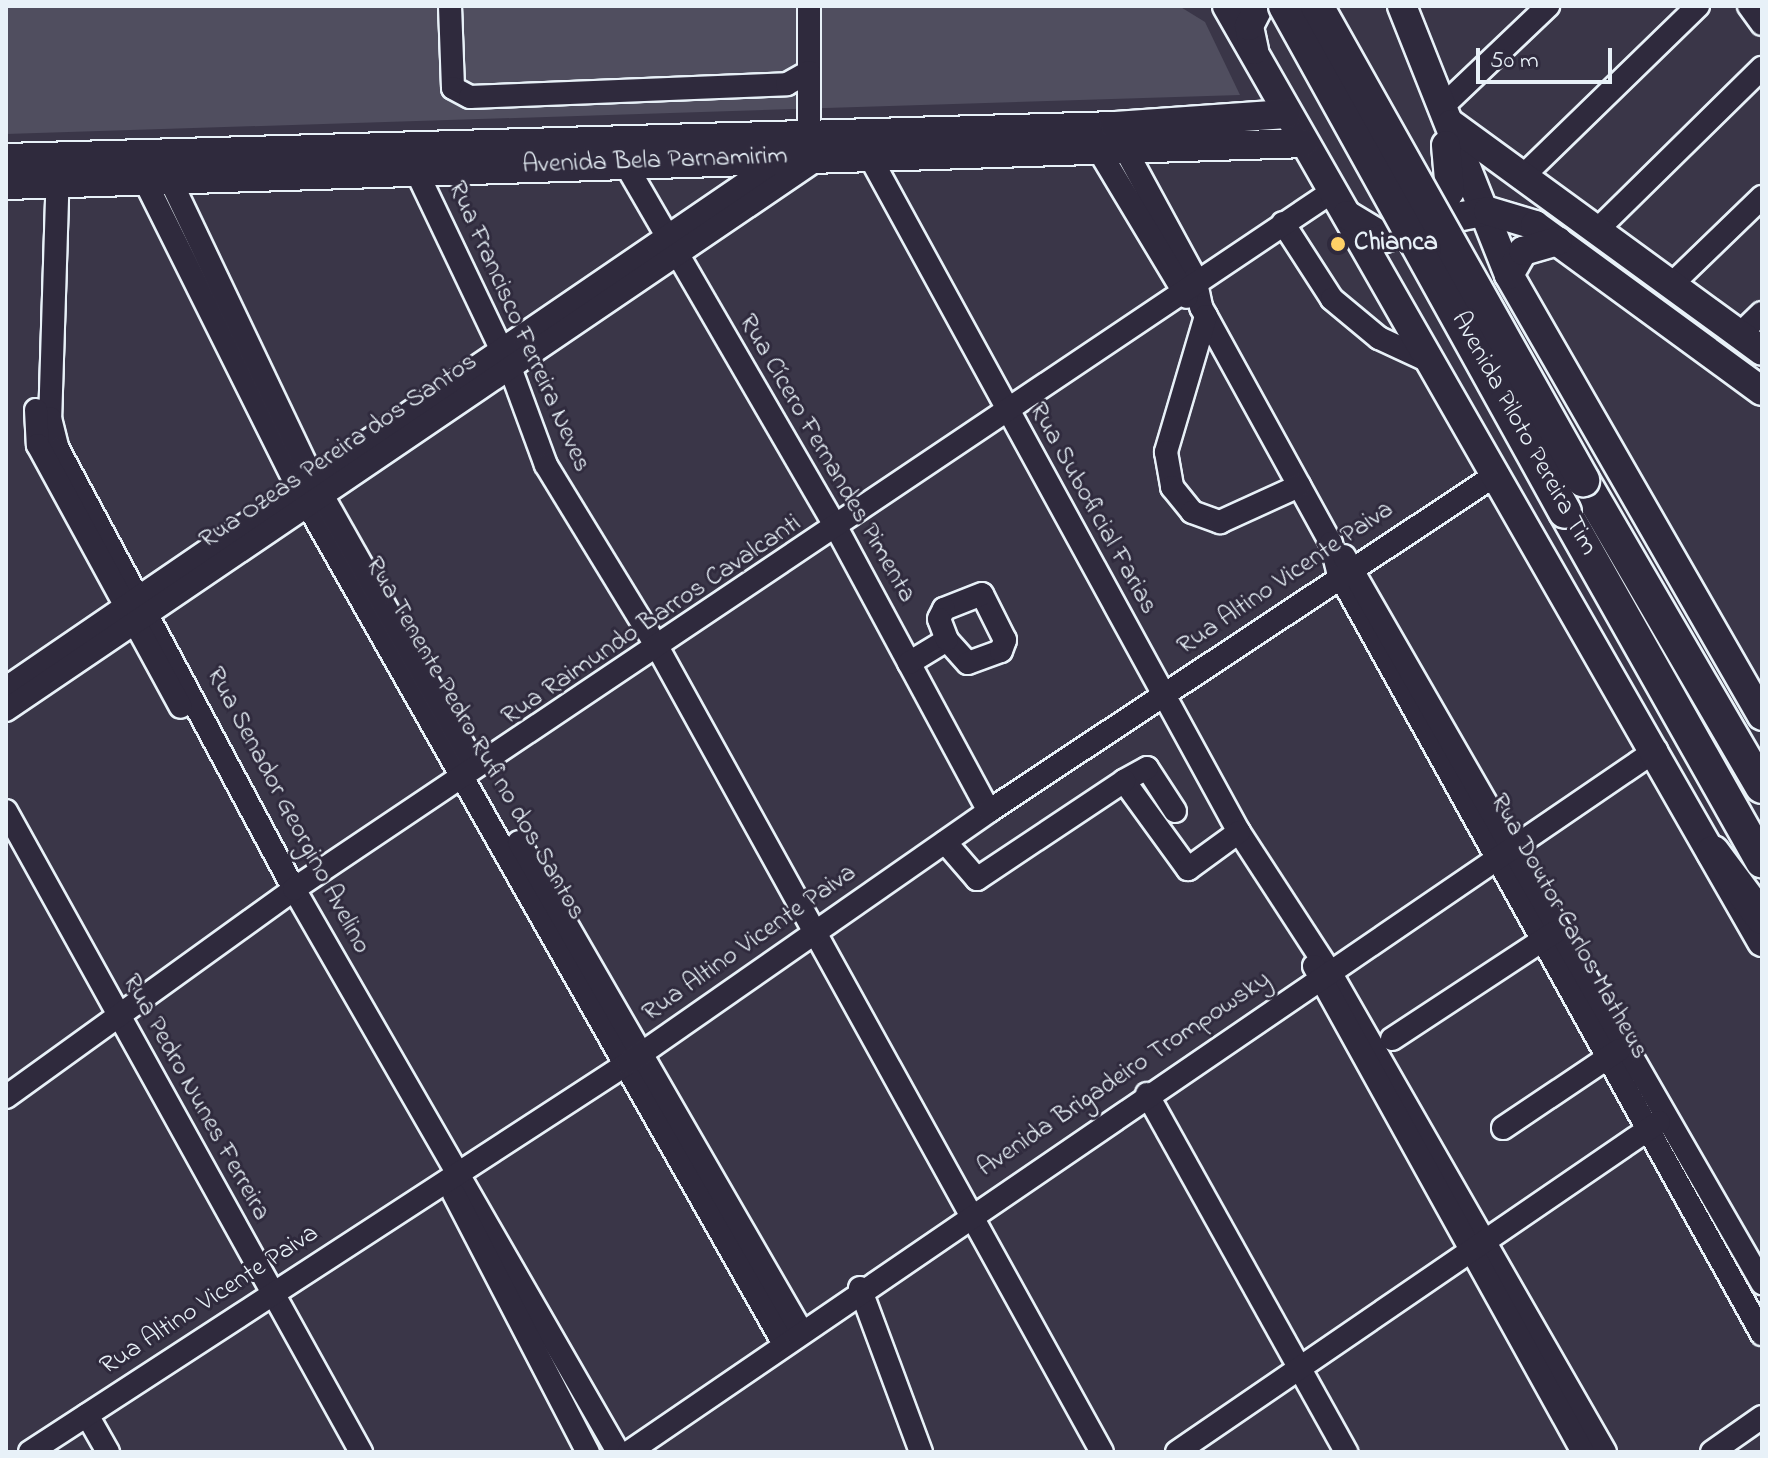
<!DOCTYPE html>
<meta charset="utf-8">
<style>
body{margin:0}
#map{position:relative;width:1768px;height:1458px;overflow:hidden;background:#3a3648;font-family:"Indie Flower",sans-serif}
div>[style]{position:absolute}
.green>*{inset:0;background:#504e5f}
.roads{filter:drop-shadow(2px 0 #e8f1f8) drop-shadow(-2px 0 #e8f1f8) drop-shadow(0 2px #e8f1f8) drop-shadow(0 -2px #e8f1f8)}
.minor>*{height:22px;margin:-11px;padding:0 11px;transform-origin:11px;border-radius:11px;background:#2f2a3d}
.major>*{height:28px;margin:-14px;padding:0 14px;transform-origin:14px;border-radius:14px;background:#2f2a3d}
.highway>*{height:32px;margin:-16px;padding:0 16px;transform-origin:16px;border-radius:16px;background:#2f2a3d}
.bridges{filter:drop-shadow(2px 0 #e8f1f8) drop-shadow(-2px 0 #e8f1f8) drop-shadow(0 2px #e8f1f8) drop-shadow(0 -2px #e8f1f8)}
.highway-bridge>*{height:32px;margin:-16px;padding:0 16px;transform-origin:16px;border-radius:16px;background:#2f2a3d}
.dots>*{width:22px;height:22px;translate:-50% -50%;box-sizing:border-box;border:4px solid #2f2a3d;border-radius:50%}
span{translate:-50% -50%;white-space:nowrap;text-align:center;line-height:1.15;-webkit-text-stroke:6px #2f2a3d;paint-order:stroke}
.street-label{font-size:26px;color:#e8f1f8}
.poi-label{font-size:26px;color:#e8f1f8;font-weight:700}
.left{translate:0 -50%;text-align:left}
.frame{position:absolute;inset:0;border:8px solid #e8f1f8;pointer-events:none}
.scale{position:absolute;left:1476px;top:48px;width:136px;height:36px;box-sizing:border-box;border:4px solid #e8f1f8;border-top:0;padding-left:10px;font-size:24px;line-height:28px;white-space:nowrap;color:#e8f1f8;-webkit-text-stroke:6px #2f2a3d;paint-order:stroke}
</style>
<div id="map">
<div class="green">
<i style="clip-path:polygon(6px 6px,1179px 6px,1205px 22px,1240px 95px,6px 134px)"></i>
</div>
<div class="roads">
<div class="minor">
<i style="left:450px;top:6px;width:82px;rotate:87.9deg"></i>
<i style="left:453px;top:88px;width:19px;rotate:28deg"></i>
<i style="left:470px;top:97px;width:317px;rotate:-2.3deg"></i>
<i style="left:787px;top:84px;width:25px;rotate:-29deg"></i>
<i style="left:809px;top:72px;width:66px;rotate:-90deg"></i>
<i style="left:1749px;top:6px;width:22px;rotate:54deg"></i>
<i style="left:1444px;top:105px;width:144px;rotate:-43.6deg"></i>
<i style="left:809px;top:130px;width:58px;rotate:-90deg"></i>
<i style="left:1118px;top:136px;width:162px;rotate:61.5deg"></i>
<i style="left:1195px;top:278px;width:30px;rotate:78deg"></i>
<i style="left:1201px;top:307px;width:269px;rotate:61.2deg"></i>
<i style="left:1331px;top:543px;width:32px;rotate:76deg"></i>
<i style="left:1339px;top:574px;width:870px;rotate:60.9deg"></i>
<i style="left:1092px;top:139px;width:184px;rotate:59deg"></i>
<i style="left:864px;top:146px;width:782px;rotate:61.34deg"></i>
<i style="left:1239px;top:832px;width:167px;rotate:57deg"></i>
<i style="left:1330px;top:972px;width:553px;rotate:60.19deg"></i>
<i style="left:619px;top:153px;width:435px;rotate:59.9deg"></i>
<i style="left:837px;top:529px;width:320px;rotate:61.7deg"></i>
<i style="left:411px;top:160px;width:233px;rotate:64.5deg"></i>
<i style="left:511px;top:370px;width:101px;rotate:69.8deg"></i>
<i style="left:546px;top:465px;width:217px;rotate:58.6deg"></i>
<i style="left:659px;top:650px;width:916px;rotate:61.09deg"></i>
<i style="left:145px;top:166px;width:13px;rotate:94deg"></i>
<i style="left:144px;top:179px;width:345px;rotate:63.5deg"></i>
<i style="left:298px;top:488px;width:982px;rotate:60.41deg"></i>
<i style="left:164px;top:167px;width:346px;rotate:64.5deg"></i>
<i style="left:313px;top:479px;width:326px;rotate:60.5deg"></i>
<i style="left:58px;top:168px;width:250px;rotate:91.8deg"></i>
<i style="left:50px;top:418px;width:32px;rotate:76deg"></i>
<i style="left:58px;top:449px;width:499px;rotate:61.8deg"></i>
<i style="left:294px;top:889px;width:650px;rotate:60.08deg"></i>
<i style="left:1521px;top:178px;width:247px;rotate:-44.2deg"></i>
<i style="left:1283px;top:223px;width:90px;rotate:57.2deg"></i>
<i style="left:1332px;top:299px;width:61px;rotate:39.7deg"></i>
<i style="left:1379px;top:338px;width:60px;rotate:24.8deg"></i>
<i style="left:1596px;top:231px;width:233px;rotate:-44.5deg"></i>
<i style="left:1671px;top:285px;width:127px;rotate:-44deg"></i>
<i style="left:1206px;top:316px;width:142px;rotate:106.4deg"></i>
<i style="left:1166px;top:452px;width:36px;rotate:80deg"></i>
<i style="left:1172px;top:487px;width:32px;rotate:51deg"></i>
<i style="left:1192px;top:512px;width:30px;rotate:20deg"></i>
<i style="left:1220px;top:522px;width:87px;rotate:-24.5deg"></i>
<i style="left:1740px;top:334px;width:30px;rotate:-44deg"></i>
<i style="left:36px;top:410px;width:35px;rotate:87deg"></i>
<i style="left:38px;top:445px;width:298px;rotate:61.4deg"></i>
<i style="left:1344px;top:556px;width:839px;rotate:60.1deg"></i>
<i style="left:909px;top:663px;width:44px;rotate:-31.2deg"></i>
<i style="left:947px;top:640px;width:31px;rotate:48deg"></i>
<i style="left:968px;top:663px;width:35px;rotate:-20deg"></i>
<i style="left:1001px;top:651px;width:12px;rotate:-70deg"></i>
<i style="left:1005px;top:640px;width:51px;rotate:-116.6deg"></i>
<i style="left:982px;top:594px;width:41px;rotate:158.5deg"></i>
<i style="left:944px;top:609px;width:11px;rotate:117deg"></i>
<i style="left:939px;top:619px;width:22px;rotate:69deg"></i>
<i style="left:6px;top:688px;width:938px;rotate:-34.32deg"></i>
<i style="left:6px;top:710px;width:983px;rotate:-34.18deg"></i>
<i style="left:6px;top:811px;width:733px;rotate:61.02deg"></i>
<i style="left:1175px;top:811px;width:51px;rotate:-123.1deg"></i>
<i style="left:1147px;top:768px;width:26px;rotate:151deg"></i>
<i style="left:1124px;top:781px;width:109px;rotate:54deg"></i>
<i style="left:1188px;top:869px;width:63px;rotate:-36deg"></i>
<i style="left:519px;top:842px;width:562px;rotate:60.01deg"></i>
<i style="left:945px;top:842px;width:49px;rotate:49.1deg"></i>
<i style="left:977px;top:879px;width:177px;rotate:-33.7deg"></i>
<i style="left:1314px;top:966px;width:555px;rotate:61.04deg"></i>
<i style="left:1392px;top:1039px;width:195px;rotate:-33.3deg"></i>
<i style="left:1147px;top:1094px;width:410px;rotate:60.9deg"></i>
<i style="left:6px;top:1097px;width:355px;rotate:-35.8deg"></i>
<i style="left:294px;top:889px;width:1248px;rotate:-33.89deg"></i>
<i style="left:1503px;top:1128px;width:140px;rotate:-33.9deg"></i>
<i style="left:454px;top:1194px;width:291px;rotate:62.6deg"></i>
<i style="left:860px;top:1288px;width:175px;rotate:69.6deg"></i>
<i style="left:87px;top:1415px;width:43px;rotate:60.4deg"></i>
<i style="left:30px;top:1452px;width:713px;rotate:-33.04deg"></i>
<i style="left:628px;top:1063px;width:440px;rotate:-34.9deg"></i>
<i style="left:989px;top:811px;width:610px;rotate:-33.56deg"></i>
<i style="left:629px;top:1452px;width:1244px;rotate:-34.35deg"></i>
<i style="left:1177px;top:1452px;width:584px;rotate:-34.4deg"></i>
<i style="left:1712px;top:1452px;width:61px;rotate:-35deg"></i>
</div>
<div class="major">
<i style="left:1227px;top:6px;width:1078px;rotate:60.25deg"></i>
<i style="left:1402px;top:6px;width:289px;rotate:68.3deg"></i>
<i style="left:1509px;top:275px;width:508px;rotate:60.16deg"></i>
<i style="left:1254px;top:50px;width:25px;rotate:-102deg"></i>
<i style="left:1249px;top:26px;width:22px;rotate:-63deg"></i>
<i style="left:1451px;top:124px;width:385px;rotate:36.1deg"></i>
<i style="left:6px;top:158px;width:1109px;rotate:-1.65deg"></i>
<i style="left:1115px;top:126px;width:172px;rotate:-4deg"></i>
<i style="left:6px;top:185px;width:1298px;rotate:-1.85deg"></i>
<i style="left:1347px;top:215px;width:44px;rotate:31.2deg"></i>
<i style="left:1385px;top:238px;width:48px;rotate:-19.6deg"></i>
<i style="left:1430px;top:222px;width:37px;rotate:-57deg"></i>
<i style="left:1450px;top:191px;width:46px;rotate:-95deg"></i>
<i style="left:1430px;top:222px;width:59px;rotate:-10.7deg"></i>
<i style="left:1488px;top:211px;width:49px;rotate:16.6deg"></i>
<i style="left:1535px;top:225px;width:281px;rotate:36.2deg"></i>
<i style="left:1509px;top:275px;width:28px;rotate:-60deg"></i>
<i style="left:1523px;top:251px;width:36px;rotate:-16deg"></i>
</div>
<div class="highway">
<i style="left:1583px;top:480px;width:355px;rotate:59.8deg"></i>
<i style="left:1565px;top:512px;width:401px;rotate:60.6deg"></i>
<i style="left:1713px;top:852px;width:82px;rotate:53.4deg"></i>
</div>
</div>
<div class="bridges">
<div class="highway-bridge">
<i style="left:1285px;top:6px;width:578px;rotate:61.04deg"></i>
<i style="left:1317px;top:6px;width:544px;rotate:60.7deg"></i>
</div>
</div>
<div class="dots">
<i style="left:1338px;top:244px;background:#ffd166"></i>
</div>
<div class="street-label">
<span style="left:655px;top:162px;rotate:-2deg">Avenida Bela Parnamirim</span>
<span style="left:518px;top:327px;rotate:66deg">Rua Francisco Ferreira Neves</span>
<span style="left:1523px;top:434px;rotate:61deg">Avenida Piloto Pereira Tim</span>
<span style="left:339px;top:452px;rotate:-34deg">Rua Ozeas Pereira dos Santos</span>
<span style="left:826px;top:459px;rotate:60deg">Rua Cícero Fernandes Pimenta</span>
<span style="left:1092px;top:509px;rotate:61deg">Rua Suboficial Farias</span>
<span style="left:1286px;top:579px;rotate:-34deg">Rua Altino Vicente Paiva</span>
<span style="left:652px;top:621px;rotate:-34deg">Rua Raimundo Barros Cavalcanti</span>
<span style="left:474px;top:739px;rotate:60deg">Rua Tenente Pedro Rufino dos Santos</span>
<span style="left:287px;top:811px;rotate:62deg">Rua Senador Georgino Avelino</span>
<span style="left:1568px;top:927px;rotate:61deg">Rua Doutor Carlos Matheus</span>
<span style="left:750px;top:944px;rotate:-35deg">Rua Altino Vicente Paiva</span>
<span style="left:1125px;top:1075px;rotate:-34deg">Avenida Brigadeiro Trompowsky</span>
<span style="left:195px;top:1098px;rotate:61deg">Rua Pedro Nunes Ferreira</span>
<span style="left:210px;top:1301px;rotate:-33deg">Rua Altino Vicente Paiva</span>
</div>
<div class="poi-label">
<span class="left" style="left:1354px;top:244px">Chianca</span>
</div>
<div class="frame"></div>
<div class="scale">50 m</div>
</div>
